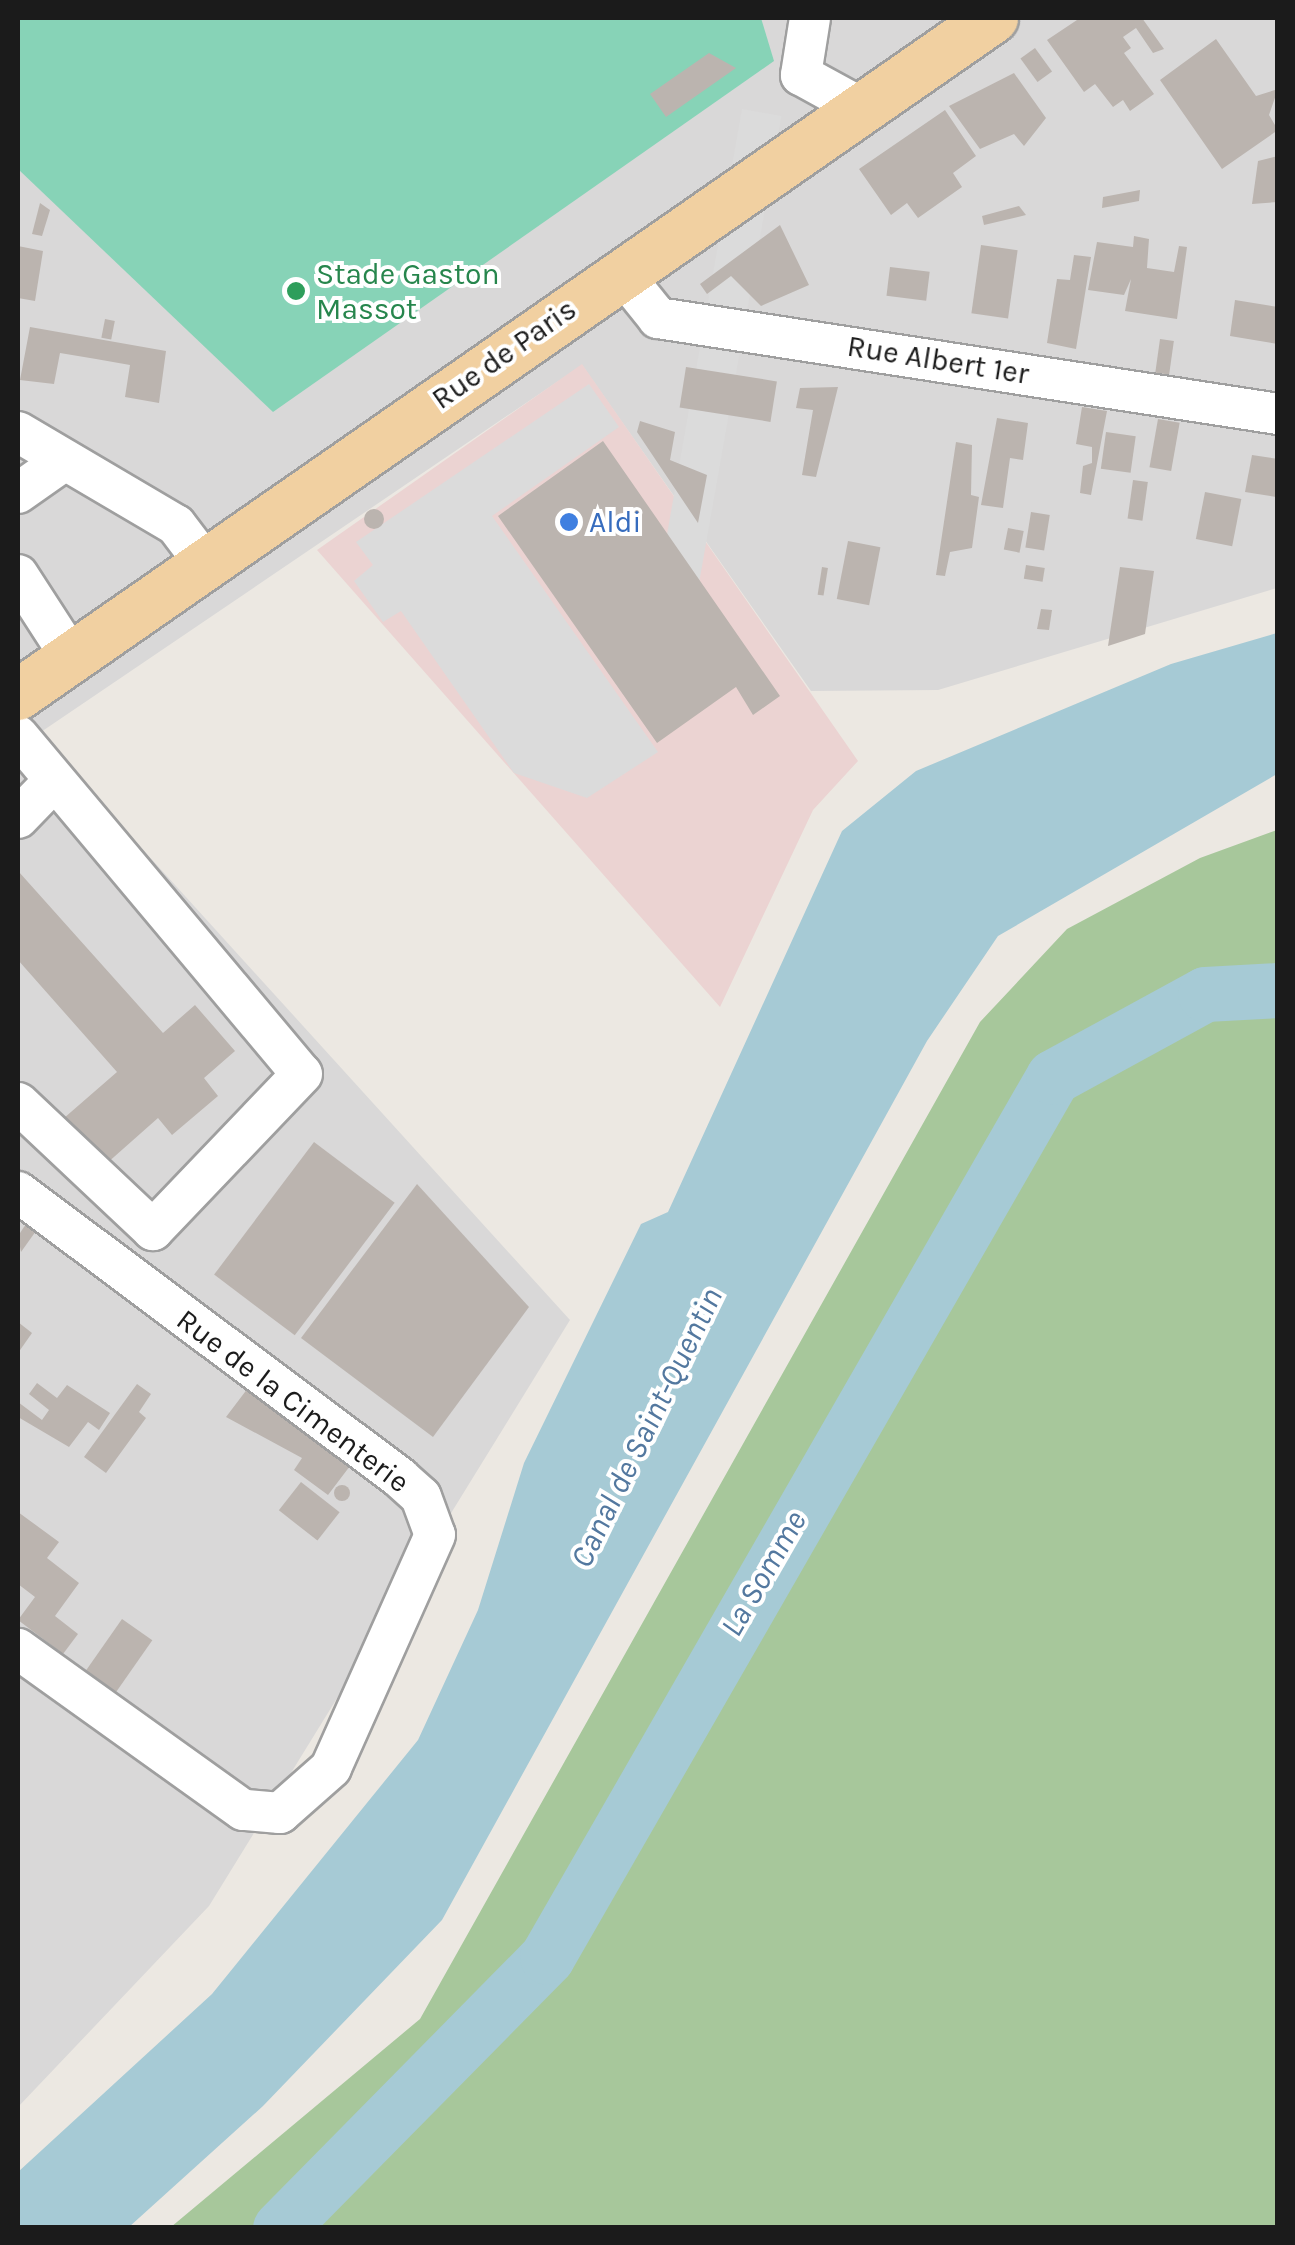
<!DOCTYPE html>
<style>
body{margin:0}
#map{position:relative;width:1295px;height:2245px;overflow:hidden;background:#ece8e2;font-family:Karla,sans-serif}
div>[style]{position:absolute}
.residential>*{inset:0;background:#d9d8d8}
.commercial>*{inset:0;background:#ebd3d2}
.forest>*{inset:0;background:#a7c79b}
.pitch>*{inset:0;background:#87d3b7}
.parking>*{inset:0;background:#dbdbdb;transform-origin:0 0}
.water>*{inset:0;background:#a6cad5}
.river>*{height:55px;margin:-27.5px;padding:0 27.5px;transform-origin:27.5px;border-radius:27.5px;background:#a6cad5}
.building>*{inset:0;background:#bbb4af;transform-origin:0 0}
.round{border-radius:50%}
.roads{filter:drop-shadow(2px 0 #9f9f9f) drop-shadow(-2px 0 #9f9f9f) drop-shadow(0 2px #9f9f9f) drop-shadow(0 -2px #9f9f9f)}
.minor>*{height:40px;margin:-20px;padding:0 20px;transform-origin:20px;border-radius:20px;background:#fff}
.major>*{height:50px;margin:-25px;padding:0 25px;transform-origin:25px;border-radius:25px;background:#f1d0a1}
.dots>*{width:28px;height:28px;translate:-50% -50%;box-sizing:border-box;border:5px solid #fff;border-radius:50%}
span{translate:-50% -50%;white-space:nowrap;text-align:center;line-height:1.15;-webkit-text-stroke:8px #fff;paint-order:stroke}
.leisure-label{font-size:30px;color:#27864d}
.left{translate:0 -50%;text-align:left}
.street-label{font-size:30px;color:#1b1b1b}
.shop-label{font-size:30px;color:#366cbe}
.water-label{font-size:32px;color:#53789f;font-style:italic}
.frame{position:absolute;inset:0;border:20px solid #1b1b1b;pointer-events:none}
</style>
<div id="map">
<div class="residential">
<i style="clip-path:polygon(18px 18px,1277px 18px,1277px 588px,938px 690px,811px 691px,582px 365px,38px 734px,570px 1320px,209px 1906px,18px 2107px)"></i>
</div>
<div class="commercial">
<i style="clip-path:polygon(582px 364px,858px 761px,813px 810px,720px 1007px,317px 550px)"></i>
</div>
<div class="forest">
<i style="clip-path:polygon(1277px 830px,1277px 2227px,171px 2227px,420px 2019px,980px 1022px,1067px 929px,1200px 858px)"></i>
</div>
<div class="pitch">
<i style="clip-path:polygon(18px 18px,761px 18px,774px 61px,273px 412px,18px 169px)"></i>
</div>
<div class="parking">
<i style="left:742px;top:109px;width:40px;height:485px;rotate:10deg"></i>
<i style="clip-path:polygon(589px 384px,619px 427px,492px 516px,658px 752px,587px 798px,514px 773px,401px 611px,383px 622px,354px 581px,373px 565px,356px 542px)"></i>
</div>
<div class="water">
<i style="clip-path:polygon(1277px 633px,1277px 774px,998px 936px,927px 1041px,442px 1920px,263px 2106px,129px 2227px,18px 2227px,18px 2172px,212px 1994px,418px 1740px,478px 1610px,524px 1463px,641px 1224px,668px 1212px,842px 831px,916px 771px,1171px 664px)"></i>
</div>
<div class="river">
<i style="left:280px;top:2228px;width:380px;rotate:-45.4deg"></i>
<i style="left:547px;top:1957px;width:1015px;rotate:-60.1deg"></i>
<i style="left:1053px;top:1077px;width:173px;rotate:-28.6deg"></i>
<i style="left:1205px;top:994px;width:73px;rotate:-3.1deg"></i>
</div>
<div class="building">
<i style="clip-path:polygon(1080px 18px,1142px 18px,1164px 49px,1153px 53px,1136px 28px,1123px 37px,1131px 48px,1124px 53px,1154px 94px,1130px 111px,1123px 100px,1113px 107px,1095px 84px,1084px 92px,1047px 40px)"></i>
<i style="clip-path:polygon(1216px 39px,1256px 96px,1278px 89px,1269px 115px,1278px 130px,1222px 169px,1160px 80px)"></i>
<i style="left:1035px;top:48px;width:29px;height:18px;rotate:54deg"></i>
<i style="clip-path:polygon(709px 53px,736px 68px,666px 117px,650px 94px)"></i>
<i style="clip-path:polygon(1014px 73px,1046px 118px,1024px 146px,1014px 134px,980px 149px,949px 106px)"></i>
<i style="clip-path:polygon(945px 110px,976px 156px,953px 173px,962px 187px,918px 218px,907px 203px,891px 215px,859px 169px)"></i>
<i style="clip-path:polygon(1278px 156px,1278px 202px,1252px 204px,1258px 161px)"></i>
<i style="clip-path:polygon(1140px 190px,1139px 201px,1102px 208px,1103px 197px)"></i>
<i style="clip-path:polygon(40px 203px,50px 210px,42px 236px,32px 234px)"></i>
<i style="clip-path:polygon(1019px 206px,1026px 215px,984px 225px,982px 216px)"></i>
<i style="clip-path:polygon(780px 225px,809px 285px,761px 306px,731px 276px,707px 294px,700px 284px)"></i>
<i style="clip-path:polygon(1134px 236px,1149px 239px,1147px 268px,1174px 272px,1179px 246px,1187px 247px,1177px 319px,1125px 311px,1131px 279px,1124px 295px,1088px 290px,1097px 242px,1133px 247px)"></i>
<i style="left:981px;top:245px;width:37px;height:69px;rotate:8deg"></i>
<i style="clip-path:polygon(18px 246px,43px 251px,35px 301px,18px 298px)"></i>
<i style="clip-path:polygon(1074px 255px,1091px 257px,1076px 349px,1047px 343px,1057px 279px,1070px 280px)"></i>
<i style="left:890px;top:267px;width:40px;height:29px;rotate:7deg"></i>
<i style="clip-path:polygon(1235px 300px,1278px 307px,1278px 344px,1230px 336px)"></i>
<i style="left:105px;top:319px;width:10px;height:19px;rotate:11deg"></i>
<i style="clip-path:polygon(30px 327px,166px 351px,159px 403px,125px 397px,130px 365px,96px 359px,60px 353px,54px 384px,20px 380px)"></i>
<i style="left:1160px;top:339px;width:14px;height:34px;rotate:8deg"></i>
<i style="left:686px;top:367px;width:92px;height:41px;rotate:9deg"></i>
<i style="clip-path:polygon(838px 387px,816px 477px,802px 475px,813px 410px,796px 408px,800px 388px)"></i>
<i style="clip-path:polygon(1082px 407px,1107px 411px,1091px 495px,1080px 493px,1083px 466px,1092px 463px,1092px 447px,1076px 444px)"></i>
<i style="clip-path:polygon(997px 418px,1028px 423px,1023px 460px,1010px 458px,1003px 508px,981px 505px)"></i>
<i style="left:1158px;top:419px;width:22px;height:49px;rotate:10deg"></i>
<i style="clip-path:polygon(640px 421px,675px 432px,670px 460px,707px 475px,698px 523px,637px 432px)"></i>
<i style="left:1106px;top:432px;width:30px;height:37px;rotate:8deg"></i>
<i style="clip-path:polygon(603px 441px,780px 696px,753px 715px,736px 687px,657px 743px,498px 516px)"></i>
<i style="clip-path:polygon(956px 442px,972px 445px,971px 495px,979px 497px,972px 548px,950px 552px,945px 576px,936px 575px)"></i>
<i style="clip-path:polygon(1252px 455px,1278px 459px,1276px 497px,1245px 492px)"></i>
<i style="left:1133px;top:480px;width:15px;height:39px;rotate:8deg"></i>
<i style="left:1205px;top:492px;width:37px;height:48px;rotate:11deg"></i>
<i class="round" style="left:364px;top:509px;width:20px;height:20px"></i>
<i style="left:1031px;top:512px;width:19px;height:36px;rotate:9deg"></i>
<i style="left:1008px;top:528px;width:16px;height:22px;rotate:11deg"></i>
<i style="left:848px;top:541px;width:33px;height:59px;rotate:11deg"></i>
<i style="left:1026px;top:565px;width:19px;height:14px;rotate:9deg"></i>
<i style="left:822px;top:567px;width:6px;height:28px;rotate:9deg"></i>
<i style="clip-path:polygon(1120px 567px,1154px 571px,1145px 634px,1108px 646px)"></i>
<i style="clip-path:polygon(1041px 609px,1052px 610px,1049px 630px,1037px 629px)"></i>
<i style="clip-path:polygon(19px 872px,163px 1033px,195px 1005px,235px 1051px,204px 1078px,218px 1096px,172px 1135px,158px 1118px,97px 1172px,56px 1125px,117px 1072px,18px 960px)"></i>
<i style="left:314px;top:1142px;width:101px;height:166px;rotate:37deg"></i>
<i style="clip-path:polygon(417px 1184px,529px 1307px,433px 1437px,301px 1338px)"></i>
<i style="clip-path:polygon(26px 1224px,36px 1231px,21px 1252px,18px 1236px)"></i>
<i style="clip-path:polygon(18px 1322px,32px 1333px,18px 1353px)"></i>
<i style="clip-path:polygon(37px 1383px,57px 1398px,67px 1385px,110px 1413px,99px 1430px,88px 1422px,69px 1447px,18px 1417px,18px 1402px,42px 1420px,49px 1410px,29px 1394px)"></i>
<i style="clip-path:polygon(137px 1384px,151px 1394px,139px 1412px,146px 1418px,106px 1473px,84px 1457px)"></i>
<i style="clip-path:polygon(248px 1388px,350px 1466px,328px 1495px,294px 1470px,302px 1458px,226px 1417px)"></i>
<i style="left:301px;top:1482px;width:49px;height:36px;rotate:38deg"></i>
<i class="round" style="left:334px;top:1485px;width:16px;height:16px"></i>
<i style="clip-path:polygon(18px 1512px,59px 1542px,47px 1558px,79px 1583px,55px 1616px,78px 1634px,63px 1654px,18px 1620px,35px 1597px,18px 1584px)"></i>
<i style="left:122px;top:1619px;width:37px;height:64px;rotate:35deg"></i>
</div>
<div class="roads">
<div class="minor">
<i style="left:810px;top:18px;width:58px;rotate:99deg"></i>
<i style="left:801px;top:75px;width:71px;rotate:28.7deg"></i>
<i style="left:621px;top:272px;width:59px;rotate:51.2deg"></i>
<i style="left:658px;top:318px;width:627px;rotate:8.8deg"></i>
<i style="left:18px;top:432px;width:183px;rotate:30.5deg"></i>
<i style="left:176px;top:525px;width:46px;rotate:52.9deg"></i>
<i style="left:18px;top:493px;width:57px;rotate:-35.1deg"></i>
<i style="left:18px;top:575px;width:98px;rotate:57.1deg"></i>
<i style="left:18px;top:736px;width:441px;rotate:50deg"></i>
<i style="left:302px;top:1074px;width:216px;rotate:133.7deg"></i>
<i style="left:153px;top:1230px;width:185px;rotate:-136.7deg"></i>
<i style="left:18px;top:818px;width:50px;rotate:-45.8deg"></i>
<i style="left:18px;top:1192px;width:477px;rotate:36.8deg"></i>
<i style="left:400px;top:1478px;width:28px;rotate:42deg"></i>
<i style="left:421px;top:1497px;width:40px;rotate:69.8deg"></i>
<i style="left:435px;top:1535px;width:255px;rotate:114.1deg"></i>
<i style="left:331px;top:1768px;width:68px;rotate:138.6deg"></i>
<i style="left:280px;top:1813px;width:37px;rotate:-175deg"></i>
<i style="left:243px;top:1810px;width:277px;rotate:-144.4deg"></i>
</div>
<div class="major">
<i style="left:18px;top:695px;width:1187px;rotate:-34.77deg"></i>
</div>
</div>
<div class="dots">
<i style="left:296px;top:291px;background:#2e9e5b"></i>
<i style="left:569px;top:522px;background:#3f7fe0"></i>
</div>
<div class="leisure-label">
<span class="left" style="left:316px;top:291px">Stade Gaston<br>Massot</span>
</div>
<div class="street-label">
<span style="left:504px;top:354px;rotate:-35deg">Rue de Paris</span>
<span style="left:938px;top:360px;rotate:9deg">Rue Albert 1er</span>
<span style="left:293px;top:1401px;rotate:37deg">Rue de la Cimenterie</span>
</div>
<div class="shop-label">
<span class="left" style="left:589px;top:522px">Aldi</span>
</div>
<div class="water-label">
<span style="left:647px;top:1428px;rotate:-64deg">Canal de Saint-Quentin</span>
<span style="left:764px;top:1574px;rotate:-60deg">La Somme</span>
</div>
<div class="frame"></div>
</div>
